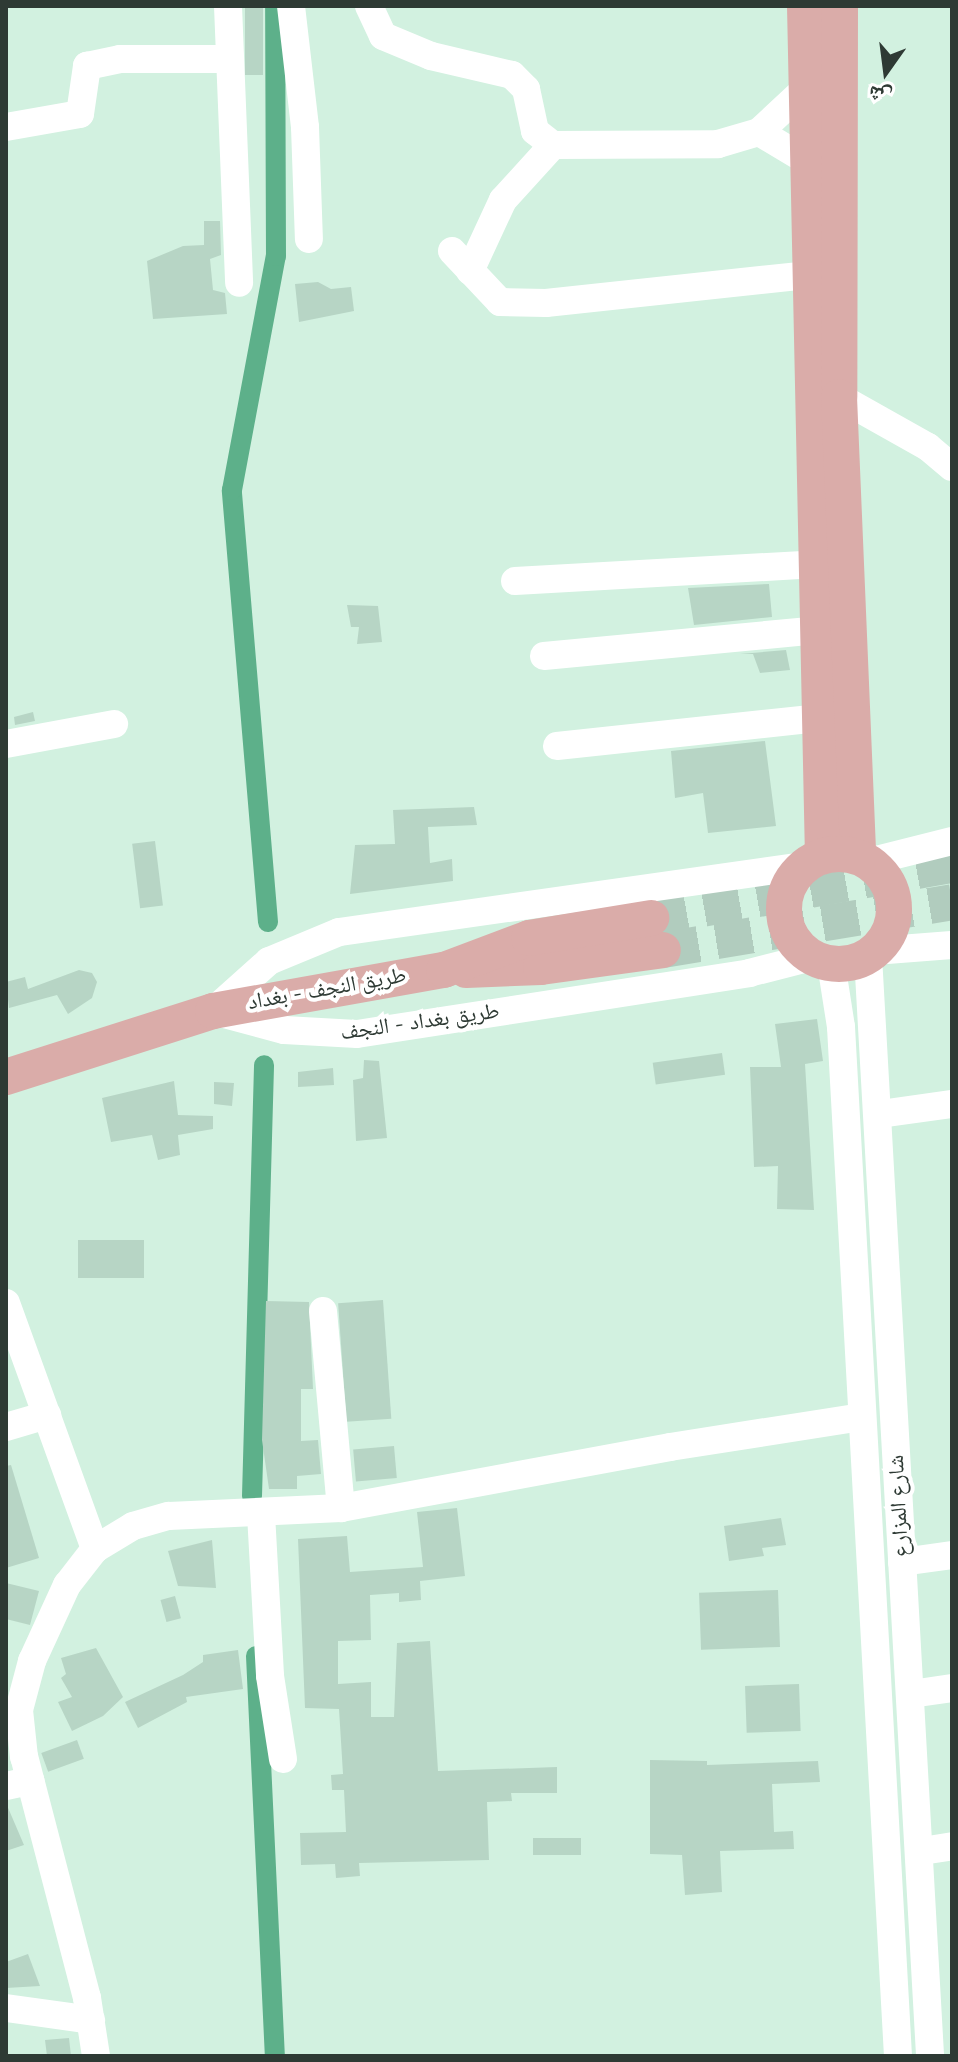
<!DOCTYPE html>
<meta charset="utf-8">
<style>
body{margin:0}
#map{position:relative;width:958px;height:2062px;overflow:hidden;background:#d2f1e0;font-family:"Nunito Sans","Noto Naskh Arabic",sans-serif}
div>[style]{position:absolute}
.canal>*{height:20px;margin:-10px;padding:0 10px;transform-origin:10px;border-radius:10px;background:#5db08a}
.building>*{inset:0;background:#b7d5c5;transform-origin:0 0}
.major-tunnel>*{height:36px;margin-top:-18px;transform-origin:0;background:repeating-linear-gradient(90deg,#b1ccbe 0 36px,transparent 0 54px)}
.minor>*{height:28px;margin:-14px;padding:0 14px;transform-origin:14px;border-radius:14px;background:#fff}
.major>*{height:36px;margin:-18px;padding:0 18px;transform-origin:18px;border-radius:18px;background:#daaca9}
.major>.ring{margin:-18px;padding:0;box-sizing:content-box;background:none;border:36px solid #daaca9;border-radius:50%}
span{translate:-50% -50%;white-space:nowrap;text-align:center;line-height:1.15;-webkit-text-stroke:8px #fff;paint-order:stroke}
.street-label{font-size:22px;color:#2e3a34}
.frame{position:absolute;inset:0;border:8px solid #2e3a34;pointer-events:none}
.north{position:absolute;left:846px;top:32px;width:80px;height:80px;-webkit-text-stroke:6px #fff;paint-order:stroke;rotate:194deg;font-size:22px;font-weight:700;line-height:32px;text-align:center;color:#2e3a34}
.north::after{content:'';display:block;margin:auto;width:28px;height:36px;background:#2e3a34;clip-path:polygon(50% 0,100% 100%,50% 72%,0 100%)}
</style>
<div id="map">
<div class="canal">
<i style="left:268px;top:922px;width:433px;rotate:-94.8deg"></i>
<i style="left:232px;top:490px;width:238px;rotate:-79.4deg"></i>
<i style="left:276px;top:256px;width:250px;rotate:-90.2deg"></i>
<i style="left:252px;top:1496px;width:431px;rotate:-88.4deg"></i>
<i style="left:256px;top:1656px;width:400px;rotate:87.3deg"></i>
</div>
<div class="building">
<i style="left:245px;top:6px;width:18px;height:69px"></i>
<i style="clip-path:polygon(204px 221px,220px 221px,221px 255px,210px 259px,213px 290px,225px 293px,227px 314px,153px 319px,147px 261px,183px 246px,204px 245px)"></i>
<i style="clip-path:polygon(318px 282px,331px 289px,351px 287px,354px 311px,299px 322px,295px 284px)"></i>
<i style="clip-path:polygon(769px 584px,772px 617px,694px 625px,688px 588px)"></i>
<i style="clip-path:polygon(347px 605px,378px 606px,382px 642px,357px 644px,359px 627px,351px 627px)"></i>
<i style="clip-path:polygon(786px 650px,790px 670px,760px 673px,753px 654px,740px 654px)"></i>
<i style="clip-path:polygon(33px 712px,35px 721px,15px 725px,14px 717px)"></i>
<i style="clip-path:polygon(765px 741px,776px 826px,708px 833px,703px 793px,675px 798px,671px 751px)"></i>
<i style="clip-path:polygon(474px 807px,477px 825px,428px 827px,430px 863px,452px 859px,453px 881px,350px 894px,355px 845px,395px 844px,393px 810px)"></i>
<i style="left:155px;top:841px;width:65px;height:23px;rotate:83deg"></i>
<i style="clip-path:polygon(79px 970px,92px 973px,97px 982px,92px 998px,68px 1014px,57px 995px,9px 1008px,6px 982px,25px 977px,28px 989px)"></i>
<i style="clip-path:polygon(817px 1019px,823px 1061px,805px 1064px,814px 1210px,777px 1209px,778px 1166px,754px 1167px,750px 1067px,781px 1067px,775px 1024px)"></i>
<i style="left:722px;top:1053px;width:22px;height:70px;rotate:82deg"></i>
<i style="clip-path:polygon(364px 1060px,379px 1061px,387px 1138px,356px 1141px,353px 1080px,363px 1078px)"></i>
<i style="clip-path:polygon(333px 1068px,334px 1085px,298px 1087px,298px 1072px)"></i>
<i style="clip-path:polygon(174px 1081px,178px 1115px,213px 1116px,213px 1129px,178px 1135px,180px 1155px,158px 1160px,152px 1135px,111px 1142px,102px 1098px)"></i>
<i style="clip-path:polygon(214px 1082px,234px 1083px,232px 1106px,214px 1104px)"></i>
<i style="left:78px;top:1240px;width:66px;height:38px"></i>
<i style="left:383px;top:1300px;width:119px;height:45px;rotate:86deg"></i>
<i style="clip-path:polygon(266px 1301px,309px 1302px,313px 1389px,301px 1389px,301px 1441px,318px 1440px,321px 1474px,297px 1476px,297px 1489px,269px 1489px,262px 1440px)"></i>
<i style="left:394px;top:1446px;width:32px;height:41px;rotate:85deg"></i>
<i style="clip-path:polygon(11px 1465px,39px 1558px,6px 1568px,6px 1466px)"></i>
<i style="clip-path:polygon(457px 1508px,465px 1576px,420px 1581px,421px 1600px,399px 1602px,399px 1593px,370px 1595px,371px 1640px,338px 1641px,338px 1684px,371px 1682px,371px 1717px,394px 1717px,397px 1643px,430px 1641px,438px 1771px,557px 1767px,557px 1793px,511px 1793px,512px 1801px,487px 1802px,489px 1860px,359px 1863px,360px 1876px,336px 1878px,335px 1864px,301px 1865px,300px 1833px,346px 1832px,344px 1790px,332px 1790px,331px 1775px,343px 1774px,339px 1709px,305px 1708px,298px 1539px,347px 1536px,350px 1572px,423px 1567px,417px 1512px)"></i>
<i style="clip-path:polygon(781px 1518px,786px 1545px,762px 1548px,764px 1556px,729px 1561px,724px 1526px)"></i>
<i style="clip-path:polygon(212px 1540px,216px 1588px,178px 1586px,168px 1551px)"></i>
<i style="clip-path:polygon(6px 1583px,39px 1591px,30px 1625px,6px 1619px)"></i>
<i style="left:778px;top:1590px;width:57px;height:79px;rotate:88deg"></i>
<i style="left:175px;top:1596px;width:23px;height:15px;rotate:75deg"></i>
<i style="clip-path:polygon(96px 1648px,123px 1697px,103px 1716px,72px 1731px,58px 1702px,72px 1697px,61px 1678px,66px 1674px,61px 1658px)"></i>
<i style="clip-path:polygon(238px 1650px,243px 1689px,186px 1697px,187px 1702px,138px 1728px,125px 1702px,183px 1675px,203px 1662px,203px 1655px)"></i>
<i style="left:799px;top:1684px;width:47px;height:54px;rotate:88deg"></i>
<i style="left:77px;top:1740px;width:20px;height:38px;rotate:70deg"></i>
<i style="clip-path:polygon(650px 1760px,707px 1761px,707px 1765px,818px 1761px,820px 1782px,772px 1784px,774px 1832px,793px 1831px,794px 1849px,720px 1851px,722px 1892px,685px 1895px,682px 1855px,650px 1854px)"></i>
<i style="clip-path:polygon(6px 1803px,24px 1845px,6px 1851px)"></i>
<i style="left:533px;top:1838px;width:48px;height:17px"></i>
<i style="clip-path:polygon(28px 1954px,40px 1986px,6px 1988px,6px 1962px)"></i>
<i style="clip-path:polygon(69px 2038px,71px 2056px,47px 2056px,45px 2040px)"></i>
</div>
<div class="major-tunnel">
<i style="left:651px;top:918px;width:306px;rotate:-10deg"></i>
<i style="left:663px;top:950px;width:293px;rotate:-9.4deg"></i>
</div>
<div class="minor">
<i style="left:228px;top:6px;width:277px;rotate:87.7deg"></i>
<i style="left:291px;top:6px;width:122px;rotate:83.4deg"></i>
<i style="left:305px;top:127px;width:112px;rotate:88deg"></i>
<i style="left:369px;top:6px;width:33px;rotate:65deg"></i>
<i style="left:383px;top:36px;width:52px;rotate:22.6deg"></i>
<i style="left:431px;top:56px;width:83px;rotate:13.2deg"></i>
<i style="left:512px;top:75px;width:20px;rotate:45deg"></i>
<i style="left:526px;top:89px;width:43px;rotate:77.9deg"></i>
<i style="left:535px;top:131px;width:23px;rotate:38deg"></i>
<i style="left:553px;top:145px;width:165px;rotate:-0.3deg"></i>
<i style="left:718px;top:144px;width:43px;rotate:-16.3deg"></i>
<i style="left:759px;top:132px;width:62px;rotate:-43deg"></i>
<i style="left:6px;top:127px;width:75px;rotate:-10deg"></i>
<i style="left:80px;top:114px;width:49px;rotate:-81.7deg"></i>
<i style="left:87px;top:66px;width:34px;rotate:-12deg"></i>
<i style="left:120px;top:59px;width:109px"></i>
<i style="left:759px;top:132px;width:55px;rotate:30.8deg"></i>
<i style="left:452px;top:251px;width:70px;rotate:46.7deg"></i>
<i style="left:500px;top:302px;width:46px;rotate:1.2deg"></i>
<i style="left:546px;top:303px;width:265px;rotate:-6.1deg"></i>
<i style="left:470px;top:271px;width:78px;rotate:-65.1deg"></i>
<i style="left:503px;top:200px;width:74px;rotate:-47.7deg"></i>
<i style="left:839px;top:397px;width:102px;rotate:29.3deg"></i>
<i style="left:928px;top:447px;width:31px;rotate:40deg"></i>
<i style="left:515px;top:581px;width:302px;rotate:-3.2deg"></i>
<i style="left:544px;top:656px;width:275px;rotate:-5.4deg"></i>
<i style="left:6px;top:744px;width:110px;rotate:-10.5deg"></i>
<i style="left:557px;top:746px;width:265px;rotate:-6.1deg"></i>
<i style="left:868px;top:862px;width:87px;rotate:-14deg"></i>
<i style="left:803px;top:866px;width:469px;rotate:171.9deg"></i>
<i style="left:339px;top:932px;width:76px;rotate:157.5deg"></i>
<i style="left:269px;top:961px;width:75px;rotate:138.2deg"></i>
<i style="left:213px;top:1011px;width:73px;rotate:15deg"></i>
<i style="left:284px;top:1030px;width:73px;rotate:3.1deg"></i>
<i style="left:357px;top:1034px;width:397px;rotate:-8.8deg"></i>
<i style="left:749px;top:973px;width:65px;rotate:-14.3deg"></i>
<i style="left:874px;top:951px;width:78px;rotate:-4.4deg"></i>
<i style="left:868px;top:956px;width:1102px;rotate:86.77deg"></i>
<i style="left:831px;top:963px;width:65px;rotate:81.1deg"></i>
<i style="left:841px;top:1027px;width:1031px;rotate:86.83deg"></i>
<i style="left:880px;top:1114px;width:73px;rotate:-7.9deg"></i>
<i style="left:6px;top:1303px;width:262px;rotate:70.1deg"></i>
<i style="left:323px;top:1311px;width:198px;rotate:84.8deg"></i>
<i style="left:6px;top:1427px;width:43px;rotate:-16.3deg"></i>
<i style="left:261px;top:1514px;width:162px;rotate:86.8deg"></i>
<i style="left:270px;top:1676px;width:84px;rotate:81.1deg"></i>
<i style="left:902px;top:1562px;width:50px;rotate:-8deg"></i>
<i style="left:911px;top:1694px;width:41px;rotate:-8.3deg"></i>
<i style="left:6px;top:1786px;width:25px;rotate:-12deg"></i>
<i style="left:922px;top:1851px;width:30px;rotate:-9deg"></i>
<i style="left:6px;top:2008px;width:86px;rotate:8deg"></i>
<i style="left:96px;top:2056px;width:59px;rotate:-98.8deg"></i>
<i style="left:87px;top:1998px;width:249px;rotate:-104.6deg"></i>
<i style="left:24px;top:1757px;width:47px;rotate:-96.1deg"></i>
<i style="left:19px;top:1710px;width:51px;rotate:-75.1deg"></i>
<i style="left:32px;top:1661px;width:84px;rotate:-65.3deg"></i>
<i style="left:67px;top:1585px;width:46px;rotate:-52.1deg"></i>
<i style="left:95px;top:1549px;width:44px;rotate:-31.2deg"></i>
<i style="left:133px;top:1526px;width:37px;rotate:-16deg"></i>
<i style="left:169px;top:1516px;width:172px;rotate:-2.7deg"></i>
<i style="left:341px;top:1508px;width:335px;rotate:-10.5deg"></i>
<i style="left:670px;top:1447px;width:194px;rotate:-8.9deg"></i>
</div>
<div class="major">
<i style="left:805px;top:6px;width:849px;rotate:88.79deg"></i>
<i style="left:840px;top:6px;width:391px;rotate:90.1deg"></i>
<i style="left:839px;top:397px;width:460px;rotate:87.6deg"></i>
<i class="ring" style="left:784px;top:854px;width:74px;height:74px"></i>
<i style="left:466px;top:970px;width:75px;rotate:-2.3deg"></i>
<i style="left:541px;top:967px;width:123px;rotate:-7.9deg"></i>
<i style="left:6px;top:1077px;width:217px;rotate:-17.7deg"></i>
<i style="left:213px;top:1011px;width:235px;rotate:-10.1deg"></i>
<i style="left:444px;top:970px;width:91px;rotate:-20.6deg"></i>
<i style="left:529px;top:938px;width:124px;rotate:-9.3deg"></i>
</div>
<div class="street-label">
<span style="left:327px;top:989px;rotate:-10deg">طريق النجف - بغداد</span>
<span style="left:420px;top:1022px;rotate:-8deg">طريق بغداد - النجف</span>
<span style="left:899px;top:1506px;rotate:-93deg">شارع المزارع</span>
</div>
<div class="frame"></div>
<div class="north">ش</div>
</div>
